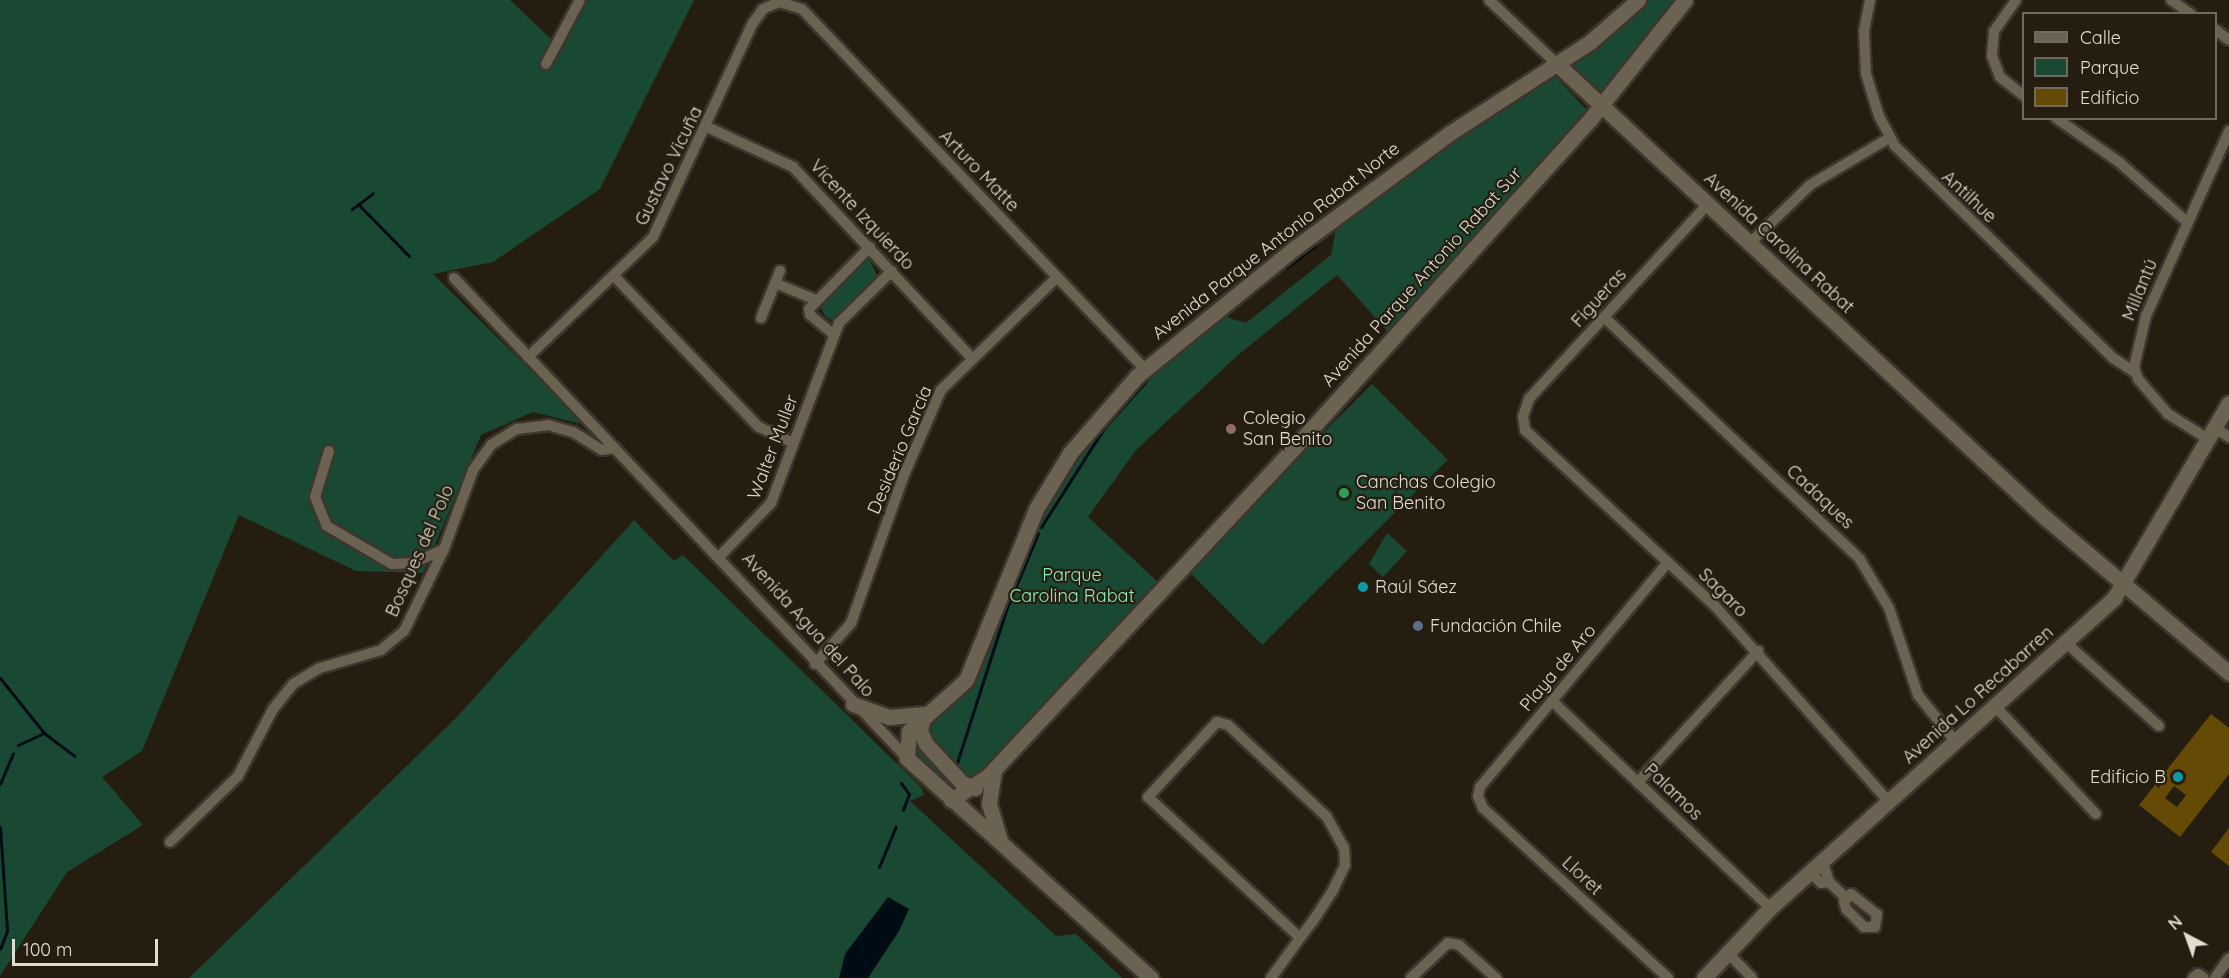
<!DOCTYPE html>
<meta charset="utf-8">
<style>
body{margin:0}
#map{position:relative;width:2229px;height:978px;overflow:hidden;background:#251e10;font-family:Quicksand,sans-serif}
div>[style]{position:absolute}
.green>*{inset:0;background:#194833;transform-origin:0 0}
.water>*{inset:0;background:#000c13}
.stream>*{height:3px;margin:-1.5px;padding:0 1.5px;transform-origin:1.5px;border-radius:1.5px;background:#000c13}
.building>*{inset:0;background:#644a04}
.roads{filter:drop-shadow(2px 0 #3c372e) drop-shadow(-2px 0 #3c372e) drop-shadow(0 2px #3c372e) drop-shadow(0 -2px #3c372e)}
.street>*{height:10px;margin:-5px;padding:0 5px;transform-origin:5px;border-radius:5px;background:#6b6252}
.secondary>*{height:15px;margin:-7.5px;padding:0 7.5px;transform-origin:7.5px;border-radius:7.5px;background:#6b6252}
.dots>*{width:16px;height:16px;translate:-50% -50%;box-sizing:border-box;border:3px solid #251e10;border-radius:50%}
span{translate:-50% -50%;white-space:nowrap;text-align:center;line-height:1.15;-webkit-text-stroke:4.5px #251e10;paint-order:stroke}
.street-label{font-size:18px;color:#e0dcd2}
.poi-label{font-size:18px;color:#e0dcd2}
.left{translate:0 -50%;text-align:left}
.right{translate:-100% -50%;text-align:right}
.park-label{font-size:18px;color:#8becbb}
.legend{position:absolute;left:2022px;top:12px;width:195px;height:108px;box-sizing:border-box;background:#251e10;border:2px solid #706a5e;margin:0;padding:8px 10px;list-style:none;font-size:18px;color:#e0dcd2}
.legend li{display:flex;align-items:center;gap:12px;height:30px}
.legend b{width:30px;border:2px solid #706a5e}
.north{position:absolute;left:2157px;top:906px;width:60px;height:60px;-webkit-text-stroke:4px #251e10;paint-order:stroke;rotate:319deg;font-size:16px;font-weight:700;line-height:24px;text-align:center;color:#e0dcd2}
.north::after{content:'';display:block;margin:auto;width:21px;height:27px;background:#e0dcd2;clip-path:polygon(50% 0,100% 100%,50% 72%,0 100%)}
.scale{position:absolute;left:12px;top:939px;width:146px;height:27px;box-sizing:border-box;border:3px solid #e0dcd2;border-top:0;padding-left:8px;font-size:18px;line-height:21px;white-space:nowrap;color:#e0dcd2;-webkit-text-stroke:4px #251e10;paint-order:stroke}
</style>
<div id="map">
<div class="green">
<i style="clip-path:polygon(0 0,510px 0,551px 39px,581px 0,694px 0,600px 189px,493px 262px,433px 274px,586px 425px,533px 412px,481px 435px,423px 573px,356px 571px,239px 515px,142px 751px,102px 777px,143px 825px,67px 872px,0 976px)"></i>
<i style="clip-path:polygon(1643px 0,1677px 0,1607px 91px,1599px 93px,1572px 68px,1574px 59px)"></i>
<i style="clip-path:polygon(1554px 75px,1588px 111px,1389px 333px,1337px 275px,1238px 355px,1136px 450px,1088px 517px,1159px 583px,967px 786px,953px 792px,917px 759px,919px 733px,967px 688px,1028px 538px,1076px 456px,1129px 392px,1216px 314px,1246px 323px,1331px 255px,1337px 223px,1476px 123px)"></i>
<i style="clip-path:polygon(869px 259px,878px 277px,834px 321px,826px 317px,819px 304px,863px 260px)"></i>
<i style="left:1372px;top:384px;width:107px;height:262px;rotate:45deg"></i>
<i style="clip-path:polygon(634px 520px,674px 561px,683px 555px,922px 788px,924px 795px,910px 801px,1056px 936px,1076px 934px,1122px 978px,189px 978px,457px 717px)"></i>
<i style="clip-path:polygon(1387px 533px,1407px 551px,1383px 577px,1369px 564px)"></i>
</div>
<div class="water">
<i style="clip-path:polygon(888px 897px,909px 909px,899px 931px,868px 978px,839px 978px,845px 954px)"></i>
</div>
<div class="stream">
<i style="left:358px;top:204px;width:73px;rotate:45.6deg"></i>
<i style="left:352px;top:209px;width:26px;rotate:-37deg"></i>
<i style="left:1286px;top:268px;width:36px;rotate:-37deg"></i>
<i style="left:1236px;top:306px;width:39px;rotate:-38deg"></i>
<i style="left:1041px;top:527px;width:117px;rotate:-57.5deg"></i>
<i style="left:1104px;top:428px;width:75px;rotate:-48.2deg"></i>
<i style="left:0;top:678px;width:70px;rotate:51.3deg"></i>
<i style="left:18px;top:745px;width:29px;rotate:-25deg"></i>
<i style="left:44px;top:733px;width:38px;rotate:37deg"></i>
<i style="left:955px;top:769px;width:167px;rotate:-72.2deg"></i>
<i style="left:1006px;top:610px;width:83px;rotate:-67.4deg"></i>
<i style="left:901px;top:783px;width:14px;rotate:54deg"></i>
<i style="left:909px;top:794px;width:17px;rotate:111deg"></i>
<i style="left:0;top:784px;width:33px;rotate:-67deg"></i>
<i style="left:0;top:827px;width:104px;rotate:86.1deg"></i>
<i style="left:7px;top:931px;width:19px;rotate:111deg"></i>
<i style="left:879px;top:867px;width:44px;rotate:-67.5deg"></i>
</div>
<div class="building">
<i style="clip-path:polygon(evenodd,2211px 714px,2229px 728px,2229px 774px,2180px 837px,2139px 805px,2211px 714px,2174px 786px,2186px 795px,2177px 807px,2165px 798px,2174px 786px)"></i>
<i style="clip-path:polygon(2229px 828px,2229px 866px,2211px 852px)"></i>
</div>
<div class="roads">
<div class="street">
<i style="left:1489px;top:0;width:93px;rotate:43.3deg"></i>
<i style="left:1870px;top:0;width:31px;rotate:101deg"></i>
<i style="left:1864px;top:30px;width:44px;rotate:87.4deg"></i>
<i style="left:1866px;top:74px;width:44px;rotate:72.8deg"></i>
<i style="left:1879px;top:116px;width:34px;rotate:62deg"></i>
<i style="left:1895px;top:146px;width:304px;rotate:44.2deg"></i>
<i style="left:2113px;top:358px;width:27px;rotate:33deg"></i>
<i style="left:2016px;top:0;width:39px;rotate:125deg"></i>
<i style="left:1994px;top:32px;width:24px;rotate:95deg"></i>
<i style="left:1992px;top:56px;width:22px;rotate:69deg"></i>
<i style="left:2000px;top:77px;width:31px;rotate:38deg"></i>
<i style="left:2171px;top:0;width:24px;rotate:35deg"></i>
<i style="left:2216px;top:30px;width:16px;rotate:38deg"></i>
<i style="left:546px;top:64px;width:72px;rotate:-62deg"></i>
<i style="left:2056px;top:118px;width:77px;rotate:34.9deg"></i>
<i style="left:2119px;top:162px;width:91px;rotate:41.4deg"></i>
<i style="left:707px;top:127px;width:95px;rotate:24.9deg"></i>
<i style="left:793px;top:167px;width:260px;rotate:46.9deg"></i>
<i style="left:1708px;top:204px;width:265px;rotate:132.6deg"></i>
<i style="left:1529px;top:399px;width:18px;rotate:109deg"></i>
<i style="left:1523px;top:416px;width:14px;rotate:82deg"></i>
<i style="left:1525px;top:430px;width:259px;rotate:42.8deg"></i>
<i style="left:1715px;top:606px;width:262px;rotate:48.4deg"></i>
<i style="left:1750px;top:243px;width:83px;rotate:-44deg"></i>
<i style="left:1810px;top:185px;width:92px;rotate:-30.7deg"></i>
<i style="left:614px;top:276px;width:209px;rotate:46.2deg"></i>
<i style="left:759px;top:427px;width:38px;rotate:25deg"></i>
<i style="left:454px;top:278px;width:660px;rotate:46.66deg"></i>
<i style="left:775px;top:283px;width:44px;rotate:22.5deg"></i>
<i style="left:1604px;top:317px;width:351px;rotate:43.4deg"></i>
<i style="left:1859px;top:558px;width:58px;rotate:59deg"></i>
<i style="left:1889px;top:608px;width:92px;rotate:71.6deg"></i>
<i style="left:1918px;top:695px;width:59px;rotate:51.2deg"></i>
<i style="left:761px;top:318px;width:51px;rotate:-68deg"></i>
<i style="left:833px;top:334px;width:30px;rotate:-140deg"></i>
<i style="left:810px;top:315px;width:6px;rotate:-99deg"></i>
<i style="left:809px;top:309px;width:87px;rotate:-45.5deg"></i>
<i style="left:528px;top:357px;width:173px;rotate:-43.8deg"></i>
<i style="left:653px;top:237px;width:236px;rotate:-65deg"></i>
<i style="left:753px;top:23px;width:17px;rotate:-54deg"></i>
<i style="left:763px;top:9px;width:17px;rotate:-24deg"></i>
<i style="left:779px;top:2px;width:24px;rotate:17deg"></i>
<i style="left:802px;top:9px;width:497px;rotate:46.4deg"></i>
<i style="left:2215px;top:428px;width:17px;rotate:33deg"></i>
<i style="left:2208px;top:439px;width:47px;rotate:-148deg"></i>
<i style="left:2168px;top:414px;width:46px;rotate:-130.6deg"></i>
<i style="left:2138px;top:379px;width:13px;rotate:-108deg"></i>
<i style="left:2134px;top:367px;width:52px;rotate:-76.8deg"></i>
<i style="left:2146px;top:316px;width:203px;rotate:-65.8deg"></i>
<i style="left:329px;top:451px;width:48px;rotate:106.9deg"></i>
<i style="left:315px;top:497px;width:31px;rotate:68deg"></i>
<i style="left:327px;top:526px;width:75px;rotate:30.3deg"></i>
<i style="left:392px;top:564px;width:21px;rotate:-3deg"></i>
<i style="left:413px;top:563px;width:34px;rotate:-24deg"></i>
<i style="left:719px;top:557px;width:75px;rotate:-46.1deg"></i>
<i style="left:771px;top:503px;width:192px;rotate:-69.3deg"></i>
<i style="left:839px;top:323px;width:74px;rotate:-44.5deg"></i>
<i style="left:2065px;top:642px;width:126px;rotate:41.8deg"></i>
<i style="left:815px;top:664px;width:55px;rotate:-48.7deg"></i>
<i style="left:851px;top:623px;width:157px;rotate:-70.3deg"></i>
<i style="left:904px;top:475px;width:93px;rotate:-66.5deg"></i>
<i style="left:941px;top:390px;width:162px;rotate:-44.2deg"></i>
<i style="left:1552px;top:701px;width:301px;rotate:43.5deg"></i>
<i style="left:1994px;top:705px;width:149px;rotate:46.9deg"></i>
<i style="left:1638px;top:782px;width:178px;rotate:-47.5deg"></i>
<i style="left:170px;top:842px;width:95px;rotate:-44.1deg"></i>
<i style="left:238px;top:776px;width:76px;rotate:-62.4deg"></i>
<i style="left:273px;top:709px;width:32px;rotate:-51deg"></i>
<i style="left:293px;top:684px;width:31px;rotate:-31deg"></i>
<i style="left:320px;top:668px;width:64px;rotate:-16.4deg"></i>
<i style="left:381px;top:650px;width:30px;rotate:-40deg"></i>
<i style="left:404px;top:631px;width:91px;rotate:-64deg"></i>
<i style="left:444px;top:549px;width:84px;rotate:-69.8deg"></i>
<i style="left:473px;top:470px;width:31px;rotate:-54deg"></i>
<i style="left:491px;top:445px;width:31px;rotate:-32deg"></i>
<i style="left:517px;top:429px;width:31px;rotate:-7deg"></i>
<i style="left:548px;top:425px;width:26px;rotate:16deg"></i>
<i style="left:573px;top:432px;width:34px;rotate:32deg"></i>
<i style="left:602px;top:450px;width:13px;rotate:-9deg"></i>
<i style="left:1810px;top:872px;width:16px;rotate:45deg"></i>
<i style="left:1821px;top:883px;width:8px;rotate:-7deg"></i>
<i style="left:1829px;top:882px;width:21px;rotate:-107deg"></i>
<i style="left:1829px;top:882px;width:23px;rotate:43deg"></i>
<i style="left:1851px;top:894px;width:33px;rotate:38deg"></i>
<i style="left:1877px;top:914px;width:13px;rotate:99deg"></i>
<i style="left:1875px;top:927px;width:11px;rotate:180deg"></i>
<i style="left:1864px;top:927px;width:25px;rotate:-135deg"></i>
<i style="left:1846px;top:909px;width:8px;rotate:-104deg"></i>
<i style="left:1844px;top:901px;width:10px;rotate:-45deg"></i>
<i style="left:1727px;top:952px;width:36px;rotate:46deg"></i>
<i style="left:1271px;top:978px;width:49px;rotate:-54.1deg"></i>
<i style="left:1300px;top:938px;width:21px;rotate:-53deg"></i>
<i style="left:1313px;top:921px;width:37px;rotate:-57deg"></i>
<i style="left:1333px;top:890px;width:28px;rotate:-64deg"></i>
<i style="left:1345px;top:865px;width:17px;rotate:-93deg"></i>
<i style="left:1344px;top:848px;width:35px;rotate:-119deg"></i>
<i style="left:1327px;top:817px;width:135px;rotate:-137.1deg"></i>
<i style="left:1228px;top:725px;width:11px;rotate:-165deg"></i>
<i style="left:1217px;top:722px;width:102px;rotate:132.6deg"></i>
<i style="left:1148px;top:797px;width:207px;rotate:42.8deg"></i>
<i style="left:1411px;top:978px;width:51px;rotate:-43.4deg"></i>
<i style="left:1448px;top:943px;width:11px;rotate:10deg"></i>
<i style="left:1459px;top:945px;width:50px;rotate:41.7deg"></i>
<i style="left:1668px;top:978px;width:251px;rotate:-137.4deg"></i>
<i style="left:1483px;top:808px;width:13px;rotate:-113deg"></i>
<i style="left:1478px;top:796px;width:9px;rotate:-77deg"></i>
<i style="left:1480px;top:787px;width:293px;rotate:-50.1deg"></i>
<i style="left:2193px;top:978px;width:6px;rotate:-39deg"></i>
<i style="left:2198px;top:974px;width:7px;rotate:34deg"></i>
<i style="left:2215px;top:978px;width:24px;rotate:-55deg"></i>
</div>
<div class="secondary">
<i style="left:1557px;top:64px;width:662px;rotate:42.92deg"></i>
<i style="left:2042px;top:515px;width:245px;rotate:40.2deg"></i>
<i style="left:853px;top:704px;width:38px;rotate:20deg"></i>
<i style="left:889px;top:717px;width:35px;rotate:-5deg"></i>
<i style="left:923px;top:716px;width:15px;rotate:101deg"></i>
<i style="left:920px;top:731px;width:14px;rotate:65deg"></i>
<i style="left:926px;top:744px;width:53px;rotate:47.3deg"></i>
<i style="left:962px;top:783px;width:14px;rotate:21deg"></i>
<i style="left:994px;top:771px;width:33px;rotate:99deg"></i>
<i style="left:989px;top:804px;width:38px;rotate:73deg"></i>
<i style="left:951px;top:800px;width:44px;rotate:-33deg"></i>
<i style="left:988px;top:776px;width:450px;rotate:-47deg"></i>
<i style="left:1295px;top:447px;width:443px;rotate:-48deg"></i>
<i style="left:1591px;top:118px;width:151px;rotate:-51.5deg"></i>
<i style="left:1151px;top:978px;width:329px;rotate:-138deg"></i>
<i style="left:907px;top:758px;width:27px;rotate:-86deg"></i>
<i style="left:909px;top:731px;width:76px;rotate:-41.8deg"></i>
<i style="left:966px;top:680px;width:185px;rotate:-67.7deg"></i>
<i style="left:1036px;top:509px;width:66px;rotate:-58.7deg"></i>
<i style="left:1070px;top:453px;width:102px;rotate:-49deg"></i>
<i style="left:1137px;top:376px;width:205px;rotate:-39.1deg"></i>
<i style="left:1296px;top:247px;width:192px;rotate:-36.5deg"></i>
<i style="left:1450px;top:133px;width:167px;rotate:-33deg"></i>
<i style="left:1590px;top:42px;width:64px;rotate:-41.2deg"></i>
<i style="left:1704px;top:978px;width:96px;rotate:-46.7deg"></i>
<i style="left:1770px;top:908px;width:463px;rotate:-42deg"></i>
<i style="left:2114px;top:598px;width:226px;rotate:-59.5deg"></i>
</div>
</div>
<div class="dots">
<i style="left:1231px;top:429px;background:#8d6e63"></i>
<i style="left:1344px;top:493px;background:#2e9e5b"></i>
<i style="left:1363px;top:587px;background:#0f9aa8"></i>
<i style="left:1418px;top:626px;background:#5c6f8a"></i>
<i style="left:2178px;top:777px;background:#0f9aa8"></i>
</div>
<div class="street-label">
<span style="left:669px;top:166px;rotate:-64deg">Gustavo Vicuña</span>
<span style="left:979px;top:171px;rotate:46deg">Arturo Matte</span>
<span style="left:1969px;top:197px;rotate:43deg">Antilhue</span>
<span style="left:862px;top:215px;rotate:47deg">Vicente Izquierdo</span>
<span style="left:1276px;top:241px;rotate:-38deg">Avenida Parque Antonio Rabat Norte</span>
<span style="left:1779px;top:243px;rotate:43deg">Avenida Carolina Rabat</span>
<span style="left:1422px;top:277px;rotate:-48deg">Avenida Parque Antonio Rabat Sur</span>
<span style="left:2140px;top:290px;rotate:-68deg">Millantú</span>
<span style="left:1599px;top:298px;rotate:-48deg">Figueras</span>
<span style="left:773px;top:447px;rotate:-69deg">Walter Muller</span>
<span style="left:900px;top:450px;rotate:-67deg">Desiderio García</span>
<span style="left:1820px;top:497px;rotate:43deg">Cadaques</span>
<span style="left:420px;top:551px;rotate:-66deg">Bosques del Polo</span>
<span style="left:1723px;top:593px;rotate:45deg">Sagaro</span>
<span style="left:808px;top:625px;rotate:48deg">Avenida Agua del Palo</span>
<span style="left:1558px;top:668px;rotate:-50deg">Playa de Aro</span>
<span style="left:1978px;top:695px;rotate:-42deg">Avenida Lo Recabarren</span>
<span style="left:1673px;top:792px;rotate:44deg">Palamos</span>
<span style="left:1582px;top:876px;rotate:43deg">Lloret</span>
</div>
<div class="poi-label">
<span class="left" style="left:1243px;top:429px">Colegio<br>San Benito</span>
<span class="left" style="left:1356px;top:493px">Canchas Colegio<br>San Benito</span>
<span class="left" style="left:1375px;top:587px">Raúl Sáez</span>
<span class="left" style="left:1430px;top:626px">Fundación Chile</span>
<span class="right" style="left:2166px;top:777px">Edificio B</span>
</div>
<div class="park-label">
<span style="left:1072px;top:586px">Parque<br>Carolina Rabat</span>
</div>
<ul class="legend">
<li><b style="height:8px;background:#6b6252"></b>Calle</li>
<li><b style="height:16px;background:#194833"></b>Parque</li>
<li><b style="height:16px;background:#644a04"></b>Edificio</li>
</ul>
<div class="north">N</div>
<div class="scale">100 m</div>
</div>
